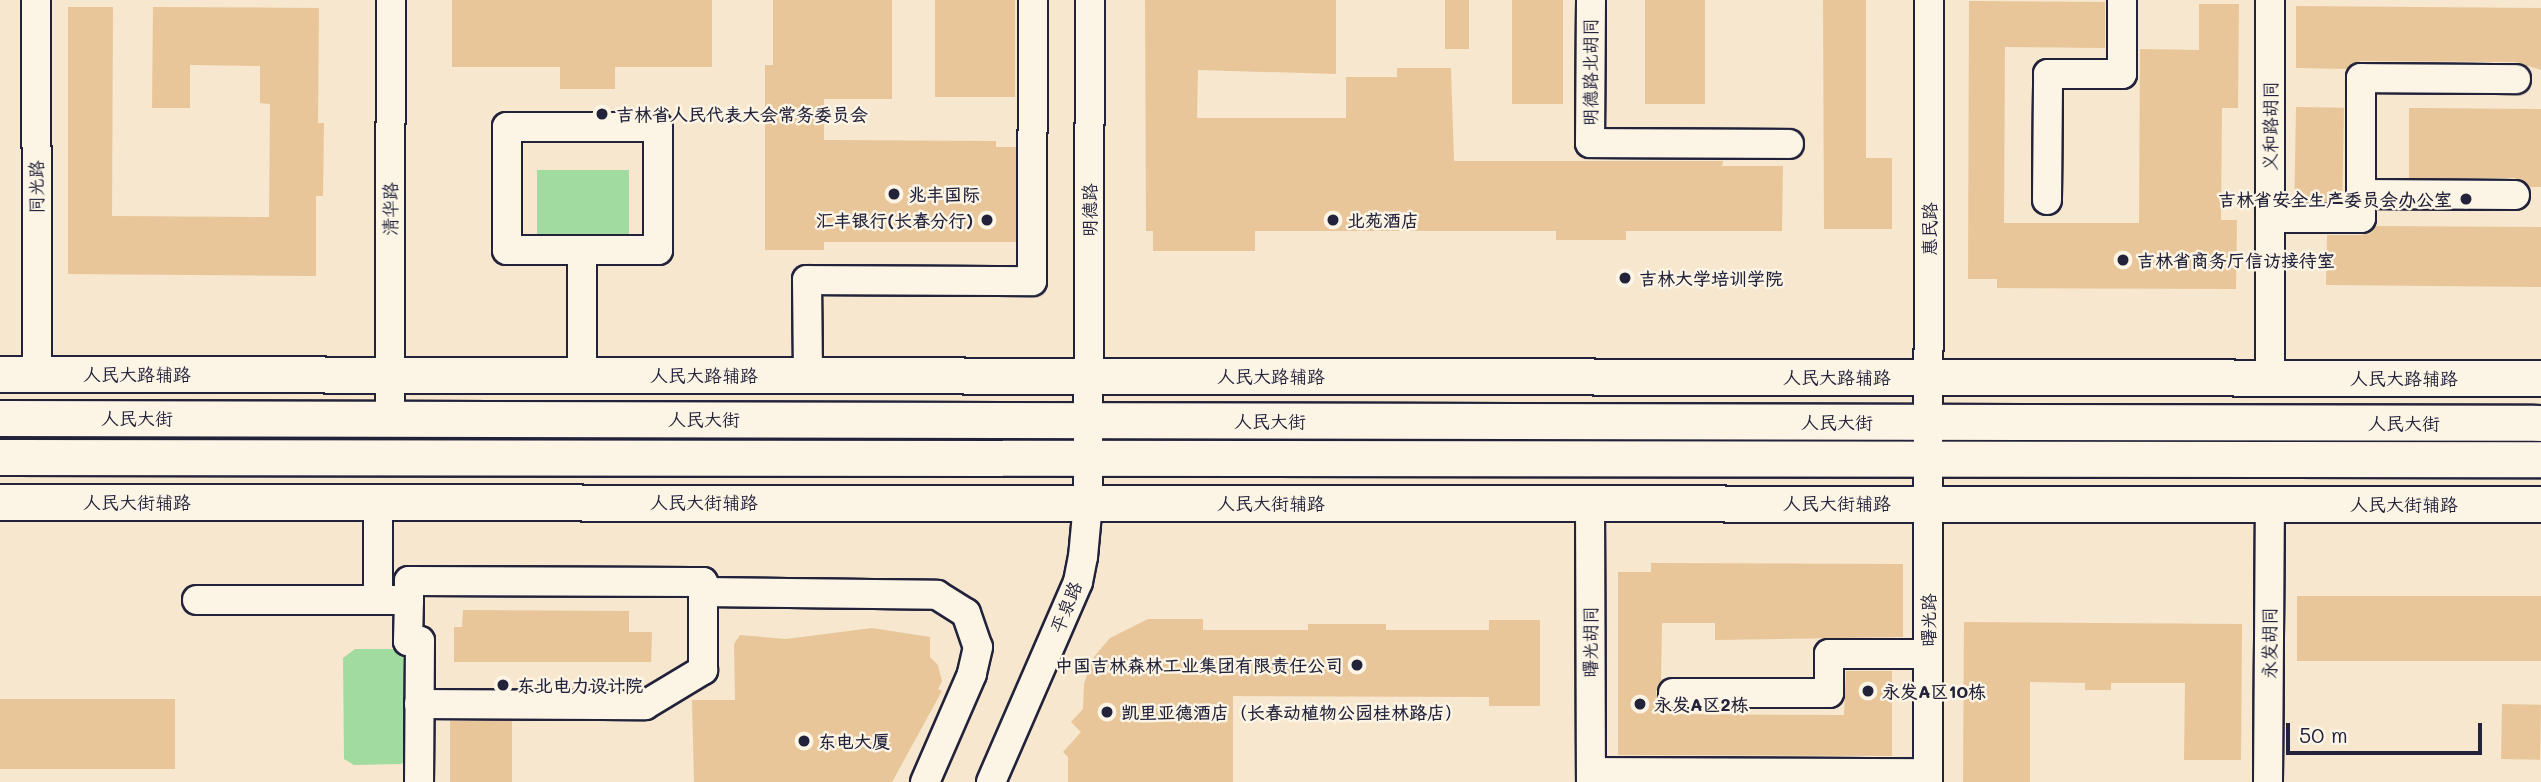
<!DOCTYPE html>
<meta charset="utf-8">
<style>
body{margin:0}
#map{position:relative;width:2541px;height:782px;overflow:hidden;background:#f6e7ce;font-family:Mali,"LXGW WenKai TC",sans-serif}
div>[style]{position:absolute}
.green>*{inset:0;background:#a2dba0;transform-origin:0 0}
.building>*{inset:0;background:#e9c59a;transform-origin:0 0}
.roads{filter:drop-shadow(2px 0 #22223b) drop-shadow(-2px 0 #22223b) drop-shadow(0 2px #22223b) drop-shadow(0 -2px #22223b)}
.minor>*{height:28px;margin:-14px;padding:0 14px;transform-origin:14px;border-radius:14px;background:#fcf5e5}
.major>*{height:35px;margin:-17.5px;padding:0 17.5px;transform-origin:17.5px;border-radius:17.5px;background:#fcf5e5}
.dots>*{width:19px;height:19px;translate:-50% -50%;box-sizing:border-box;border:4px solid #fcf5e5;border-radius:50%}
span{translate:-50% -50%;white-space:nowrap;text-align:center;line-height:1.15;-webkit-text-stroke:5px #fcf5e5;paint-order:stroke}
.street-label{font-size:18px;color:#22223b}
.poi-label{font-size:18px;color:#22223b;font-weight:700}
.left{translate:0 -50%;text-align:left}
.right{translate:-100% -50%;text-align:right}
.scale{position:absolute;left:2286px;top:723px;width:196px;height:32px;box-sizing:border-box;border:4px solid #22223b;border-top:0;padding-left:9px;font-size:21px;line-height:24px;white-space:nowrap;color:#22223b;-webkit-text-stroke:5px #fcf5e5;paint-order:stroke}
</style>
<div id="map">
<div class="green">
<i style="left:537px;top:170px;width:92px;height:67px"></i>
<i style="clip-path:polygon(355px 649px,398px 649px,409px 655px,406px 761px,401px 764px,354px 765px,344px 759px,343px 658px)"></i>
</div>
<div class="building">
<i style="clip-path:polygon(452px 0,712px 0,712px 67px,615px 67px,615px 89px,560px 89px,560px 67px,452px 67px)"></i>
<i style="clip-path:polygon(773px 0,892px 0,892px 99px,824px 99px,824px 140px,996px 141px,996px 147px,1016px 147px,1016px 242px,824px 242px,824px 250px,765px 250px,765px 65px,773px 65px)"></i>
<i style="left:935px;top:0;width:80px;height:97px"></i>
<i style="clip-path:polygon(1145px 0,1336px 0,1336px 74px,1198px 70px,1197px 118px,1346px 118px,1346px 77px,1397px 77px,1397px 68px,1451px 68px,1454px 161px,1723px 161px,1722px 166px,1783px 166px,1782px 231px,1626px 231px,1626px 240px,1556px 240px,1556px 231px,1255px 231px,1255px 251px,1153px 251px,1153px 231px,1146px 231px)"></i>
<i style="left:1445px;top:0;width:24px;height:49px"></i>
<i style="left:1512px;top:0;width:51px;height:104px"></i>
<i style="left:1645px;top:0;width:60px;height:104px"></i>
<i style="clip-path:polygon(1823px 0,1866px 0,1866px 158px,1892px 158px,1892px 229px,1824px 229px)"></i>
<i style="clip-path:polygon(1969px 1px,2105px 2px,2105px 48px,2005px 47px,2004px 223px,2139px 223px,2140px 49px,2199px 50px,2199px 4px,2239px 4px,2238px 108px,2222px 108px,2221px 220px,2237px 220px,2236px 289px,1997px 288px,1997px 279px,1968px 279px)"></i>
<i style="clip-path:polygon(2296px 6px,2541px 8px,2541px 70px,2516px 62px,2361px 61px,2348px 69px,2296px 68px)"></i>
<i style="clip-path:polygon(68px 7px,113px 7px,112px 216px,269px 217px,270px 104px,260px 103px,260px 66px,190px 65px,190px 108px,152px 108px,153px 7px,319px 8px,318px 123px,324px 123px,323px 196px,316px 196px,316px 276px,68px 274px)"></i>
<i style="left:2296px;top:107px;width:48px;height:94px;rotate:1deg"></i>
<i style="clip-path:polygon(2409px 108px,2541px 109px,2541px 187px,2530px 187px,2515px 178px,2409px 178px)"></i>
<i style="clip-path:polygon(2375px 226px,2541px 227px,2541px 287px,2326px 285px,2327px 235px,2362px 235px)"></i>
<i style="clip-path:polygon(1651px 563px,1903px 564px,1903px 637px,1715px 640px,1715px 623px,1662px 623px,1661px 682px,1656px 692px,1661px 714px,1844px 715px,1846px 671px,1892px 671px,1892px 756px,1618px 755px,1618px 572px,1651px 572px)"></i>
<i style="left:2297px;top:596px;width:244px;height:65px"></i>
<i style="clip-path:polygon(463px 610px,629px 611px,629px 632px,652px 632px,651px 662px,454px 662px,454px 627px,462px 627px)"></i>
<i style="clip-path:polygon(1148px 619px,1203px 619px,1203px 630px,1308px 630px,1308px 624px,1386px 624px,1386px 630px,1489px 630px,1489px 620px,1540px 620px,1540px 706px,1489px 706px,1489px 697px,1233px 696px,1233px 782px,1068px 782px,1068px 757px,1063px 752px,1081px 732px,1071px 722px,1083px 709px,1084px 684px,1093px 658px,1110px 638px)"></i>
<i style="clip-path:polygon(1964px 622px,2242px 624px,2241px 760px,2184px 760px,2185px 683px,2111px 683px,2111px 690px,2085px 690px,2085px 683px,2030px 682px,2030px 782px,1963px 782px)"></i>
<i style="clip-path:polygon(872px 628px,930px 637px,930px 657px,938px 665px,942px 681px,938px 689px,942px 691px,892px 782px,694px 782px,692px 700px,735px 700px,734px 644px,740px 635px,786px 639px)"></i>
<i style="left:0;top:699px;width:175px;height:70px"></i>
<i style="left:2502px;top:704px;width:39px;height:55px;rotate:1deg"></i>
<i style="left:450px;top:721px;width:62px;height:61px"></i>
</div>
<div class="roads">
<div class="minor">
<i style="left:36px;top:0;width:374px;rotate:89.8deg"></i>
<i style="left:1591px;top:0;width:143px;rotate:90.4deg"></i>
<i style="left:1590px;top:143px;width:199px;rotate:0.3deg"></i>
<i style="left:2270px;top:0;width:378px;rotate:90deg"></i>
<i style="left:507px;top:127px;width:151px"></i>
<i style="left:658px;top:127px;width:123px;rotate:90deg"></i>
<i style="left:658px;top:250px;width:151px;rotate:180deg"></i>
<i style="left:507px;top:250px;width:123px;rotate:-90deg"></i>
<i style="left:2361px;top:194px;width:116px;rotate:-90deg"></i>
<i style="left:2361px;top:78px;width:155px;rotate:0.4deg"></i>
<i style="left:2047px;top:200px;width:126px;rotate:-89.5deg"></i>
<i style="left:2048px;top:74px;width:74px"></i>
<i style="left:2122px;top:74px;width:74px;rotate:-90deg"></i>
<i style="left:2270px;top:218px;width:91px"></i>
<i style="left:2361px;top:218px;width:24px;rotate:-90deg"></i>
<i style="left:2361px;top:194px;width:154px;rotate:0.4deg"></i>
<i style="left:582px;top:250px;width:124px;rotate:90deg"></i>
<i style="left:808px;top:375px;width:95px;rotate:-90.6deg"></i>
<i style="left:807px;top:280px;width:225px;rotate:0.3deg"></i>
<i style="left:1032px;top:281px;width:281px;rotate:-89.8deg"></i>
<i style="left:390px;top:419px;width:419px;rotate:-89.9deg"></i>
<i style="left:1590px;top:503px;width:279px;rotate:89.8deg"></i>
<i style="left:197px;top:600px;width:212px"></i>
<i style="left:409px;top:600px;width:19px;rotate:-90deg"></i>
<i style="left:409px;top:581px;width:294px;rotate:0.2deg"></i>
<i style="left:703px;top:582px;width:10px;rotate:90deg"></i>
<i style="left:703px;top:592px;width:234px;rotate:0.7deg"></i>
<i style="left:937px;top:595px;width:34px;rotate:32deg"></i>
<i style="left:966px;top:613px;width:36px;rotate:71deg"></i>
<i style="left:978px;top:647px;width:28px;rotate:103deg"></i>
<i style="left:972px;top:674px;width:118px;rotate:113.5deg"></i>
<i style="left:378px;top:600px;width:98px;rotate:-90deg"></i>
<i style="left:409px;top:600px;width:41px;rotate:91.4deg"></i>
<i style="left:408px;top:641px;width:12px"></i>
<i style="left:420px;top:641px;width:141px;rotate:90.4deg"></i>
<i style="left:1673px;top:693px;width:156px"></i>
<i style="left:1829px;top:693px;width:39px;rotate:-90deg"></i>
<i style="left:1829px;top:654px;width:99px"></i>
<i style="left:419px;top:704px;width:226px;rotate:0.3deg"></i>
<i style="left:645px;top:705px;width:68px;rotate:-31.1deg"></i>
<i style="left:703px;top:670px;width:78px;rotate:-90deg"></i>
<i style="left:1591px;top:772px;width:337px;rotate:0.2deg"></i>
<i style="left:991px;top:782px;width:218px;rotate:-66.5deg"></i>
<i style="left:1078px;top:582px;width:25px;rotate:-79deg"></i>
<i style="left:1083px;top:557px;width:54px;rotate:-84.7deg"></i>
<i style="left:1088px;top:503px;width:503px;rotate:-89.77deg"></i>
<i style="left:1928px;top:782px;width:782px;rotate:-89.93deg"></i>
<i style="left:2268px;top:782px;width:278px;rotate:-89.6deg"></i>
</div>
<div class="major">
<i style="left:0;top:374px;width:2541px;rotate:0.09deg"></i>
<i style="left:0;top:418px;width:2541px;rotate:0.11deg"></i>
<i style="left:0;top:457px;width:2541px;rotate:0.05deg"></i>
<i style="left:0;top:502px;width:2541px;rotate:0.05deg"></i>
</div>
</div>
<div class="dots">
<i style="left:602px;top:114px;background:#22223b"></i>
<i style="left:894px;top:194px;background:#22223b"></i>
<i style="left:2466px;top:199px;background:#22223b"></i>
<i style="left:987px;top:220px;background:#22223b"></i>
<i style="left:1333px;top:220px;background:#22223b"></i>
<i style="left:2123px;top:260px;background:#22223b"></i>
<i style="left:1625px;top:278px;background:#22223b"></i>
<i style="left:1357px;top:665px;background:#22223b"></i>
<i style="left:503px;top:685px;background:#22223b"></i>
<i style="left:1868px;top:691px;background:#22223b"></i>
<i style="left:1640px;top:704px;background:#22223b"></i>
<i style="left:1107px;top:712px;background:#22223b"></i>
<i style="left:804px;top:741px;background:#22223b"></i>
</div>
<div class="street-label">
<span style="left:1590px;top:72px;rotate:-90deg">明德路北胡同</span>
<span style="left:2270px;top:126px;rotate:-90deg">义和路胡同</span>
<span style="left:36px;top:187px;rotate:-90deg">同光路</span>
<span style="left:390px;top:209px;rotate:-90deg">清华路</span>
<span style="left:1089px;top:210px;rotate:-90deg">明德路</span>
<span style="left:1929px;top:229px;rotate:-90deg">惠民路</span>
<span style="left:137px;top:374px">人民大路辅路</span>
<span style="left:704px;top:375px">人民大路辅路</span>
<span style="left:1271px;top:376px">人民大路辅路</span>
<span style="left:1837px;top:377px">人民大路辅路</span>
<span style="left:2404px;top:378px">人民大路辅路</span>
<span style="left:137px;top:418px">人民大街</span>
<span style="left:704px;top:419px">人民大街</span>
<span style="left:1270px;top:421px">人民大街</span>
<span style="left:1837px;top:422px">人民大街</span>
<span style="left:2404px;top:423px">人民大街</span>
<span style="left:137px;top:502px">人民大街辅路</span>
<span style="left:704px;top:502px">人民大街辅路</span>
<span style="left:1271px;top:503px">人民大街辅路</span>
<span style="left:1837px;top:503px">人民大街辅路</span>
<span style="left:2404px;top:504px">人民大街辅路</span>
<span style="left:1066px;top:607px;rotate:-68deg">平泉路</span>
<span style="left:1928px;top:620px;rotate:-90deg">曙光路</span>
<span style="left:1590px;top:642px;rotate:-90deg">曙光胡同</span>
<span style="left:2269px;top:643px;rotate:-90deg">永发胡同</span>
</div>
<div class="poi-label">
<span class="left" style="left:616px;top:114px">吉林省人民代表大会常务委员会</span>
<span class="left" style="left:908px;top:194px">兆丰国际</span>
<span class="right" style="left:2452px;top:199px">吉林省安全生产委员会办公室</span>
<span class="right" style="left:973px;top:220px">汇丰银行(长春分行)</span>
<span class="left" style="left:1347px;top:220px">北苑酒店</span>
<span class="left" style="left:2137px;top:260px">吉林省商务厅信访接待室</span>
<span class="left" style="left:1639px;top:278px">吉林大学培训学院</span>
<span class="right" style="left:1343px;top:665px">中国吉林森林工业集团有限责任公司</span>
<span class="left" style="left:517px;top:685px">东北电力设计院</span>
<span class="left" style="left:1882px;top:691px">永发A区10栋</span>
<span class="left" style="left:1654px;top:704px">永发A区2栋</span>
<span class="left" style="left:1121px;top:712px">凯里亚德酒店（长春动植物公园桂林路店）</span>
<span class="left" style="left:818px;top:741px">东电大厦</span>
</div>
<div class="scale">50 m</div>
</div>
